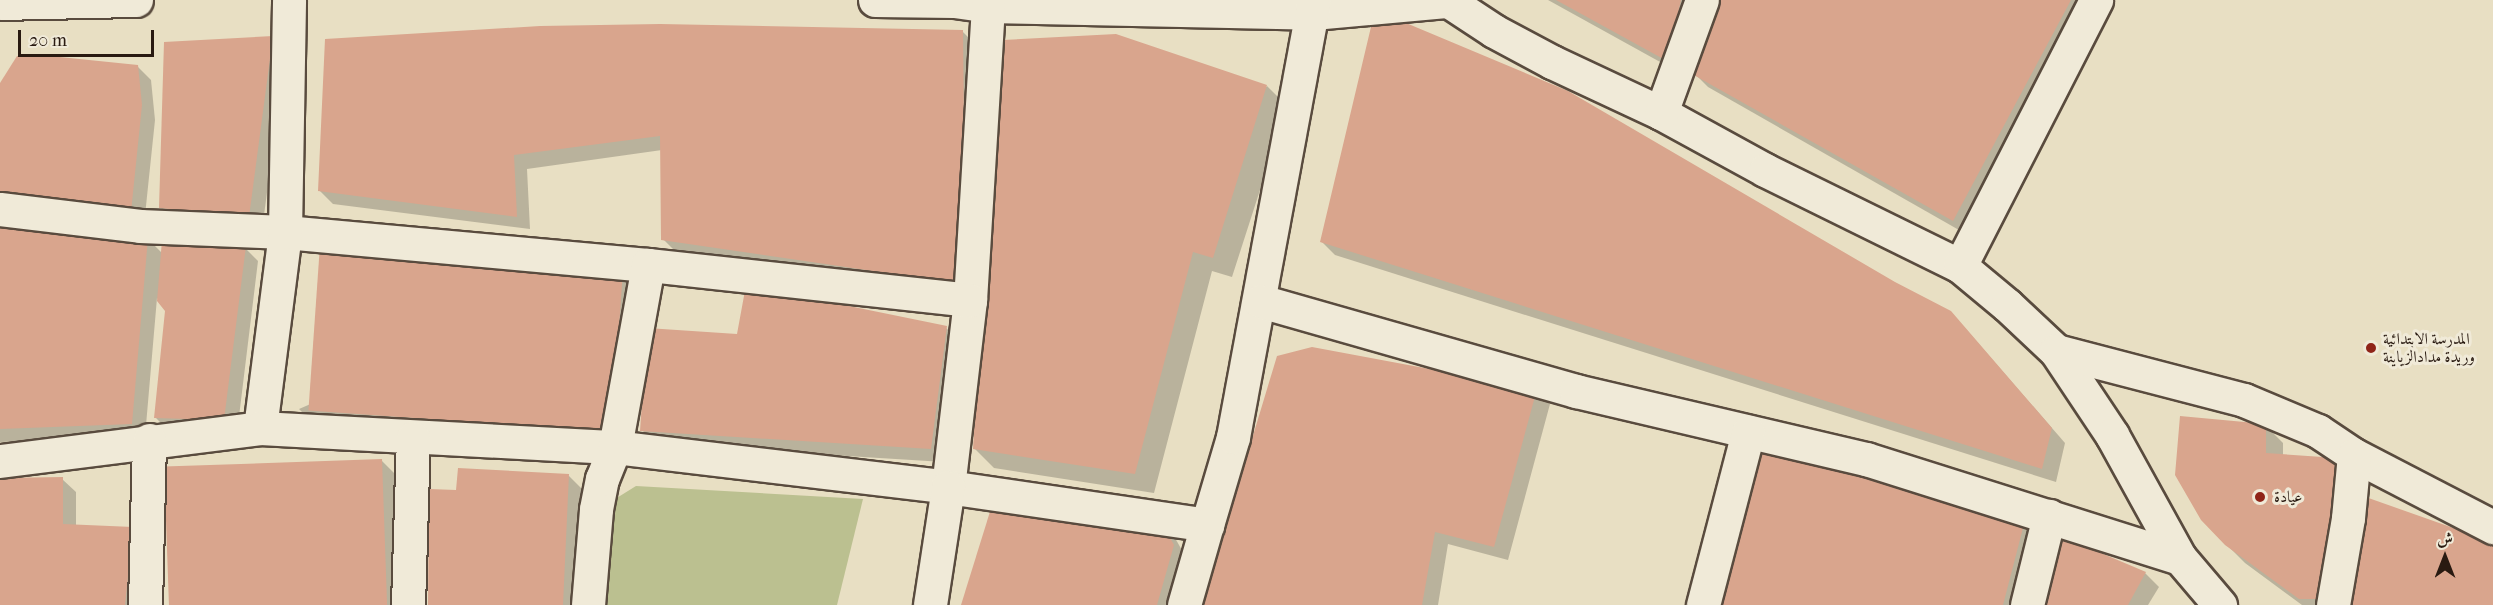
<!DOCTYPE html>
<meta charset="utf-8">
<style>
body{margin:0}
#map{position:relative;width:2493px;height:605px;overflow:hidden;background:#e8dfc3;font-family:"IM FELL French Canon",Amiri,serif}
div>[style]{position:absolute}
.green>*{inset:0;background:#bbc090}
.shadow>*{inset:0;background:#0003}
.building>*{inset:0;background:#d9a58d;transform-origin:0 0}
.roads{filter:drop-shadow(2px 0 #594b3e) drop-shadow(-2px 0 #594b3e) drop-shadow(0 2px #594b3e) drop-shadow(0 -2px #594b3e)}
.minor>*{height:33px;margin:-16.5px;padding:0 16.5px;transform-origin:16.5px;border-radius:16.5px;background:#f0ead8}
.dots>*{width:16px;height:16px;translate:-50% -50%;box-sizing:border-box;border:3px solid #f0ead8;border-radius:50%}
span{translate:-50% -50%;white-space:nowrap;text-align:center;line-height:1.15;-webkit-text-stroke:6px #f0ead8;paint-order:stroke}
.poi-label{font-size:16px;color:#291a11}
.left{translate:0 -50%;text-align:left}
.north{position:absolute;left:2415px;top:527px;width:60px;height:60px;-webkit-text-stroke:4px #f0ead8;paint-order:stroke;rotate:0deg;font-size:16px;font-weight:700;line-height:24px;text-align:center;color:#291a11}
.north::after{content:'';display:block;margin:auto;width:21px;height:27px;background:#291a11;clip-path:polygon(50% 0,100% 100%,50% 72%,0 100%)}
.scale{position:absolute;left:18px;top:30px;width:136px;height:27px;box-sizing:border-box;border:3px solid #291a11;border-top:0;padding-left:8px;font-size:18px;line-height:21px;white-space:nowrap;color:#291a11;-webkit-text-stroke:4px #f0ead8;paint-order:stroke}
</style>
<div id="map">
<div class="green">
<i style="clip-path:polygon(636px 486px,863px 499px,837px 605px,604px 605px,607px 504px)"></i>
</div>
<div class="shadow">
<i style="clip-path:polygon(1548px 0,1697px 0,1680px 73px)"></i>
<i style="clip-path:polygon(1722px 0,2092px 0,1966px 234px,1708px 87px,1694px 73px)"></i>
<i style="clip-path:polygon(962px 31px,976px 45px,968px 296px,677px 253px,663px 239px,662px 150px,527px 169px,530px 229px,333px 204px,319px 190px)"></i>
<i style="clip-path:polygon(273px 37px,286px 51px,262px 230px,174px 221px,161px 208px)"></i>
<i style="clip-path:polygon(137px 66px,151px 80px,155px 120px,144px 225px,0 85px)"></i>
<i style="clip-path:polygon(1267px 86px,1287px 106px,1232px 277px,1212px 271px,1154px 493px,994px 468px,974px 448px)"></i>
<i style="clip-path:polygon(0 224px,148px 239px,163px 254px,245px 248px,258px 261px,237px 433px,169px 431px,156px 418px,167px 311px,157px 298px,145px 437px,0 442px)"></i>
<i style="clip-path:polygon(1322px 242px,1964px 327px,2065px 443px,2056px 482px,1335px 255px)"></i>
<i style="clip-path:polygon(623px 269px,636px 282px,611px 438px,312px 422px,299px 409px)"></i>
<i style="clip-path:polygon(946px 328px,960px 341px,944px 462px,655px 444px,642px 430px,739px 335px)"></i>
<i style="clip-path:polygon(1537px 390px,1550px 404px,1508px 560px,1448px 544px,1438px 605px,1203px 605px)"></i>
<i style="clip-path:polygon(2265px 425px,2283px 443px,2283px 456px,2336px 460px,2354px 478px,2339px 605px,2302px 605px,2245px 563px,2226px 544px)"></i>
<i style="clip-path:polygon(382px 461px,395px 474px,400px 605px,169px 605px)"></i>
<i style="clip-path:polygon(569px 476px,582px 489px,577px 605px,429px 605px,457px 492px)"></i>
<i style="clip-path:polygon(0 479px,62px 479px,76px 492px,76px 526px,132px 529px,139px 605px,0 605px)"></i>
<i style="clip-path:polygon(1161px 524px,1175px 538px,1187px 559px,1174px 605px,962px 605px)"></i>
<i style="clip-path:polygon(2023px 526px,2037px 539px,2019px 605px,1716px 605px)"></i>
<i style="clip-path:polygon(2145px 573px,2159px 587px,2148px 605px,2038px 605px)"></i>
</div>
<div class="building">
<i style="clip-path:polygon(1556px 0,1681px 0,1667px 61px)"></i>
<i style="clip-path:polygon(1720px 0,2071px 0,1953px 221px,1692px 74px)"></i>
<i style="clip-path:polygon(1375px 10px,1568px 91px,1895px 282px,1951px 311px,2052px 428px,2042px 469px,1320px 242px)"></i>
<i style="clip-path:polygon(660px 24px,963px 30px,964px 136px,955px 283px,661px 240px,660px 136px,514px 155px,517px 217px,318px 191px,325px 39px,540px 26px)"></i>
<i style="clip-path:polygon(1116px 34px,1267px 85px,1213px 258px,1193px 252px,1135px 474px,973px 449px,990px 154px,1003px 40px)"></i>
<i style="clip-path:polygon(273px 36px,249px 217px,159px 208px,164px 42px)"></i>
<i style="clip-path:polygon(40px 55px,138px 65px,142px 105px,131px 212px,0 194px,0 83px,17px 56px)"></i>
<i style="clip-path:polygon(0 222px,148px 238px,132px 424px,0 429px)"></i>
<i style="clip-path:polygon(162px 240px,246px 246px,224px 420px,154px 418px,165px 311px,157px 301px)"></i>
<i style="left:320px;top:245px;width:304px;height:166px;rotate:4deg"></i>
<i style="clip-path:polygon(746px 285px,947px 326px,931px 449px,640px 431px,647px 328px,737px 334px)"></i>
<i style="clip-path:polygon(1312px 347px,1537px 389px,1494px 547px,1435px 532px,1422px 605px,1202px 605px,1277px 356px)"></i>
<i style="clip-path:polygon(2180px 416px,2266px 424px,2266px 453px,2337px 458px,2321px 599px,2299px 599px,2225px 545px,2201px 520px,2175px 475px)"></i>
<i style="clip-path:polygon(1753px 446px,1895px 474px,2024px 524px,2003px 605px,1715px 605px)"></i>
<i style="left:382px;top:459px;width:146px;height:218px;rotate:88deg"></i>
<i style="clip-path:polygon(458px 468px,569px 474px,563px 605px,428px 605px,429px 489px,456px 490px)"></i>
<i style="clip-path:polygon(63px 477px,63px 524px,133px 527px,125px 605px,0 605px,0 478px)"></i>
<i style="clip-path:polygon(2360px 495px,2493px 542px,2493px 605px,2347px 605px)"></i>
<i style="clip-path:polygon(993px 502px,1162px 523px,1174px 545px,1157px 605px,961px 605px)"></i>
<i style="clip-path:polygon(2056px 534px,2146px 572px,2128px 605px,2037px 605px)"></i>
</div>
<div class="roads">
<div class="minor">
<i style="left:875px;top:0;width:79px;rotate:0.7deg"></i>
<i style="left:954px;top:1px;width:34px;rotate:8deg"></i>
<i style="left:988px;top:6px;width:325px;rotate:1.2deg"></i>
<i style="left:1313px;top:13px;width:136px;rotate:-5.1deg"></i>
<i style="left:1447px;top:0;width:56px;rotate:33.4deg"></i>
<i style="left:1494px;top:31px;width:66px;rotate:28.1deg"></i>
<i style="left:1552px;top:62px;width:120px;rotate:25.1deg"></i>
<i style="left:1661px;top:113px;width:119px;rotate:28.7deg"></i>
<i style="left:1765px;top:170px;width:217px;rotate:26.2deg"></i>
<i style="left:1960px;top:266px;width:61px;rotate:39.7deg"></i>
<i style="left:2007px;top:305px;width:67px;rotate:43.2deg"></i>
<i style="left:2056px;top:351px;width:101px;rotate:56.3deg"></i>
<i style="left:2112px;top:435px;width:141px;rotate:61.1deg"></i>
<i style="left:2180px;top:558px;width:62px;rotate:49.6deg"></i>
<i style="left:0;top:3px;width:136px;rotate:-1.3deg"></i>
<i style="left:988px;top:6px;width:295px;rotate:93.5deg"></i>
<i style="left:970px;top:300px;width:188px;rotate:96.7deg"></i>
<i style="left:948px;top:487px;width:262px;rotate:8.3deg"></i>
<i style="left:1207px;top:525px;width:92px;rotate:-73.5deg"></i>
<i style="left:1233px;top:437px;width:444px;rotate:-79.5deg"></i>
<i style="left:1661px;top:113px;width:120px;rotate:-70.1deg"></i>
<i style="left:0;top:209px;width:141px;rotate:6.9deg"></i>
<i style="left:140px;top:226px;width:145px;rotate:2.4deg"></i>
<i style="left:285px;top:232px;width:364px;rotate:5.2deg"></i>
<i style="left:648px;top:265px;width:324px;rotate:6.2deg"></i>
<i style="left:1960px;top:266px;width:299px;rotate:-62.9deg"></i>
<i style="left:1260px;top:301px;width:329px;rotate:15.9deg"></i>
<i style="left:1576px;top:391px;width:298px;rotate:13.2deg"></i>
<i style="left:1866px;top:459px;width:329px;rotate:17.5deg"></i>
<i style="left:2056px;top:351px;width:194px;rotate:14.6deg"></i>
<i style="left:2244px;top:400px;width:80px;rotate:22.7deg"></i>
<i style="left:2318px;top:431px;width:43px;rotate:33.7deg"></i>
<i style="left:2354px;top:455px;width:157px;rotate:27.4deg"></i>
<i style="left:260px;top:428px;width:198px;rotate:-82.7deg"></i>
<i style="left:285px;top:232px;width:232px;rotate:-89deg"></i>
<i style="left:0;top:461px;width:262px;rotate:-7.2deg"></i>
<i style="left:260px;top:428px;width:356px;rotate:3.1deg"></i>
<i style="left:615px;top:447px;width:335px;rotate:6.8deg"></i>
<i style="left:948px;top:487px;width:119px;rotate:98.7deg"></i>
<i style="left:145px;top:605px;width:165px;rotate:-88.6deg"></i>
<i style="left:408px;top:605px;width:167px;rotate:-88.3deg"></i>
<i style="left:588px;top:605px;width:96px;rotate:-85.2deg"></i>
<i style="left:596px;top:509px;width:31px;rotate:-79deg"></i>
<i style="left:602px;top:479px;width:35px;rotate:-68deg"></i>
<i style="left:615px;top:447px;width:185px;rotate:-79.7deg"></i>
<i style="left:1184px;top:605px;width:83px;rotate:-74deg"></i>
<i style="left:1703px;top:605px;width:179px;rotate:-75.4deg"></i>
<i style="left:2027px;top:605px;width:92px;rotate:-76.1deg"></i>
<i style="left:2333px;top:605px;width:88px;rotate:-80.2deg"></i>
<i style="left:2348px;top:518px;width:63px;rotate:-84.6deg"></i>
</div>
</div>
<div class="dots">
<i style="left:2371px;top:348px;background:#8f2418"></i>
<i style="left:2260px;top:497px;background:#8f2418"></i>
</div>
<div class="poi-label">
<span class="left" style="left:2383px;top:348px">المدرسة الابتدائية<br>وريدة مدادالزياينة</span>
<span class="left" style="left:2274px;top:497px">عيادة</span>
</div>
<div class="north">ش</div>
<div class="scale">20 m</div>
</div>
